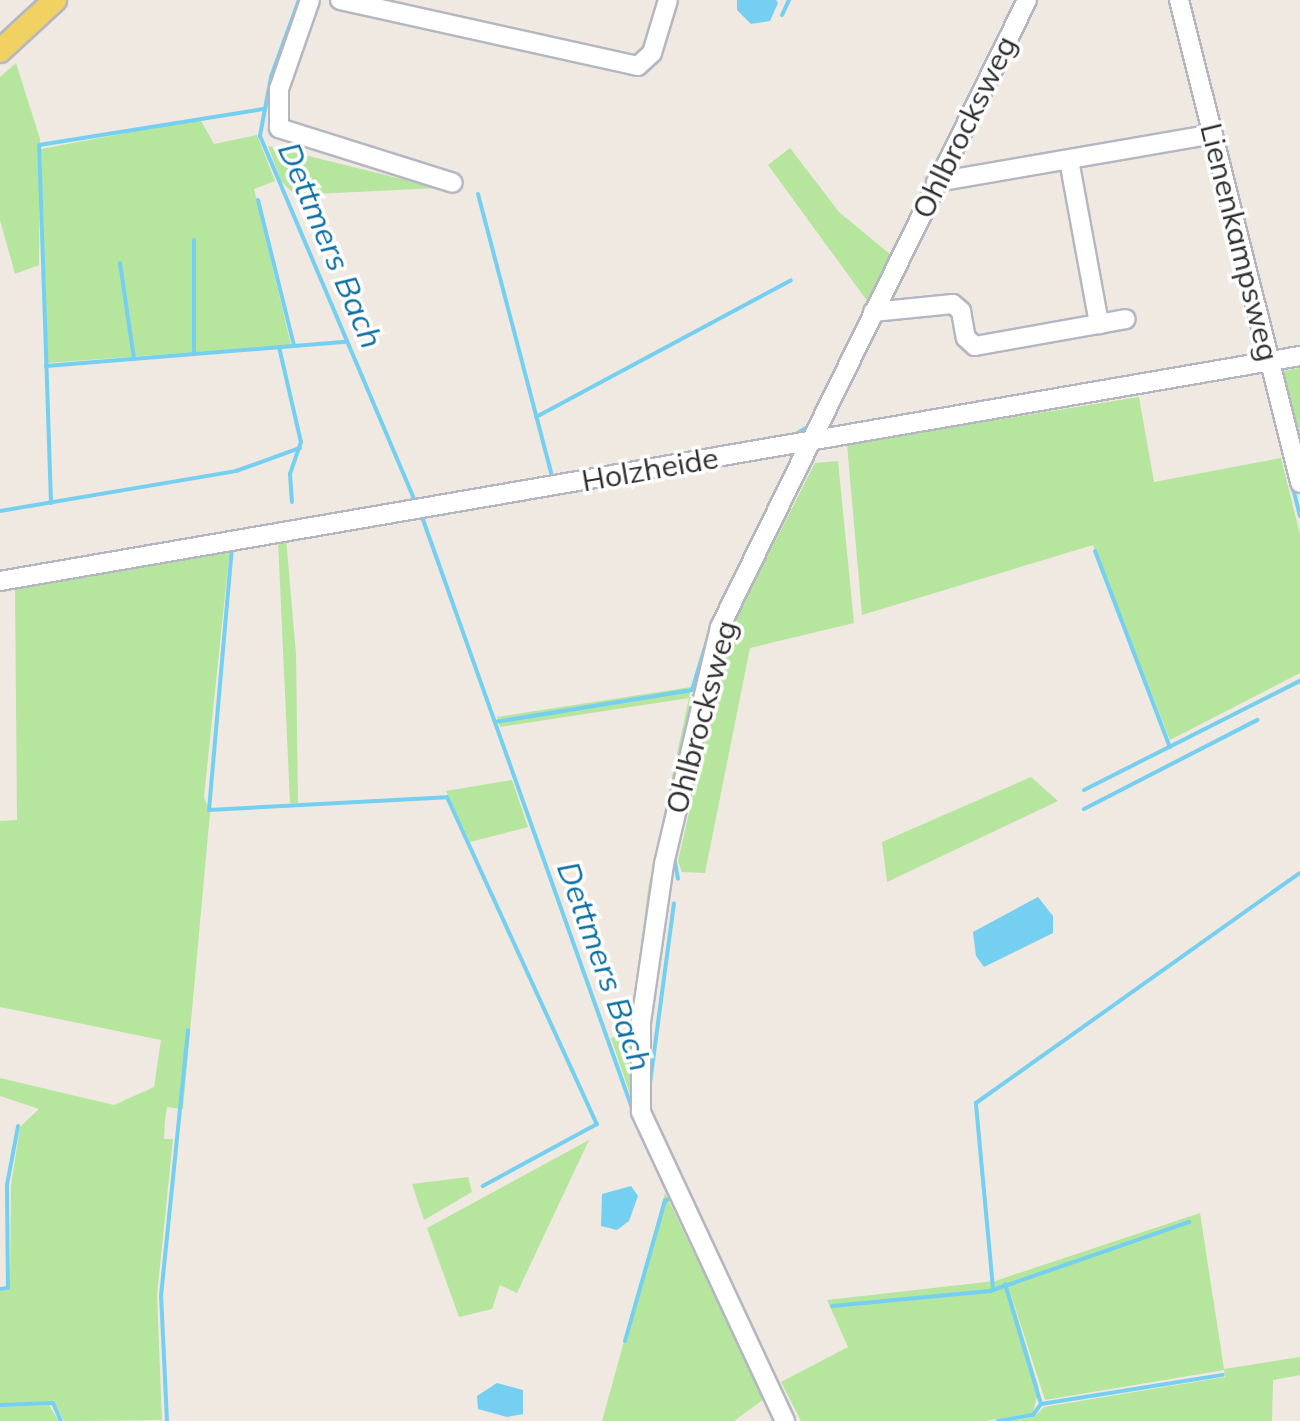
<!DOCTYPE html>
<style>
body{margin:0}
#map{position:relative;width:1300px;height:1421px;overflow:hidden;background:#efe9e1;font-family:Mulish,sans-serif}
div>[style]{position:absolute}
.green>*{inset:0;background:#b6e59e}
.water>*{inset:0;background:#75cff0}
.stream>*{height:4px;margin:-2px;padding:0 2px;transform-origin:2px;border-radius:2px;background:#75cff0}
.roads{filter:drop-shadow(2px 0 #b4b7c1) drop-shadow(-2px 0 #b4b7c1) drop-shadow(0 2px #b4b7c1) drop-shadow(0 -2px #b4b7c1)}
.minor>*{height:18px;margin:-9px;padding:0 9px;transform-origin:9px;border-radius:9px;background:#fff}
.major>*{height:22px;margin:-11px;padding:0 11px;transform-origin:11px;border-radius:11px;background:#f2d163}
span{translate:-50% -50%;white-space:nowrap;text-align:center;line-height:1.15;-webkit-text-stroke:7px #fff;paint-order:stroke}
.street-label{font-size:30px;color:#2e2e2e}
.water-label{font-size:32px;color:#0d6fa3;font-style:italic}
</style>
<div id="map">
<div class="green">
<i style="clip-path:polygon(16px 63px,40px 139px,39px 265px,15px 274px,0 220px,0 77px)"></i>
<i style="clip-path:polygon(200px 119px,214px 144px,257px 135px,275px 181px,254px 189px,291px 345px,48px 363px,41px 149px)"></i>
<i style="clip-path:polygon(268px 146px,438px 188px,295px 195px,281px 181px)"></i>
<i style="clip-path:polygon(790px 148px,839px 212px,891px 255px,868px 302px,768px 165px)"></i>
<i style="clip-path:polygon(1300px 368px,1300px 436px,1283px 371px)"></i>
<i style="clip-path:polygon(1139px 397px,1154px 482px,1281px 458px,1300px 534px,1300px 673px,1170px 740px,1093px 545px,862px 615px,847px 444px)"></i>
<i style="clip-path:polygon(838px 461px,854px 623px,750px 648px,705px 873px,682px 872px,678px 861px,731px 628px,815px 463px)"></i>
<i style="clip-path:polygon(286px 538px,296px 654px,298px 803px,290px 803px,278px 540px)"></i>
<i style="clip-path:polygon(230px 547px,204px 797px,210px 813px,183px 1109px,167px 1107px,165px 1121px,164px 1139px,173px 1139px,157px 1295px,162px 1420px,64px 1421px,54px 1401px,0 1404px,0 1291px,10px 1290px,11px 1185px,20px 1127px,39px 1109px,0 1096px,0 1078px,114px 1105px,154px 1087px,161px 1040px,0 1007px,0 821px,17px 820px,15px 584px)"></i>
<i style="clip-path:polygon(691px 687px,689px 697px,697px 698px,633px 1103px,611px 1038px,630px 1032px,648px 889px,689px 698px,500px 727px,497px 717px)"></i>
<i style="clip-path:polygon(1031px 777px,1058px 801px,887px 882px,882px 842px)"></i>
<i style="clip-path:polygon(512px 780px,528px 827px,470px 842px,446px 791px)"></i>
<i style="clip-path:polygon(589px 1140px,517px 1293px,500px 1285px,492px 1309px,459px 1317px,427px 1228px)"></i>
<i style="clip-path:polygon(468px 1177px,472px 1192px,424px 1220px,412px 1184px)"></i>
<i style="clip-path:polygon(665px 1193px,764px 1399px,734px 1421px,602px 1421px)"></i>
<i style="clip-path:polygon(1200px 1213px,1224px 1369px,1300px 1357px,1300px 1375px,1273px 1380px,1272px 1421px,1010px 1421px,1034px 1417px,1044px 1407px,1225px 1377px,1224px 1370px,1045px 1400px,1009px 1288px,1039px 1389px,1033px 1413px,985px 1421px,801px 1421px,781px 1382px,848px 1347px,827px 1300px,995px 1281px)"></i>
<i style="clip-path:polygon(49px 1405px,59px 1421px,0 1421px,0 1407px)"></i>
</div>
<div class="water">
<i style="clip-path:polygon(737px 0,776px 0,778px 3px,770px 21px,751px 24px,737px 10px)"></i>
<i style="clip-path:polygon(1038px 897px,1053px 916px,1053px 933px,984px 967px,976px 956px,973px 932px)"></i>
<i style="clip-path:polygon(631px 1186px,638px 1196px,629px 1221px,617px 1230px,601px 1226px,602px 1194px)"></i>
<i style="clip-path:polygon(497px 1383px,523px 1390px,523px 1414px,507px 1417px,478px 1409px,477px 1396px)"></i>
</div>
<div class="stream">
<i style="left:299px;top:0;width:82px;rotate:110deg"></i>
<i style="left:271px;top:77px;width:60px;rotate:100.6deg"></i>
<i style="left:260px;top:136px;width:399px;rotate:67deg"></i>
<i style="left:782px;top:15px;width:17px;rotate:-65deg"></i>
<i style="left:478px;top:194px;width:293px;rotate:75.3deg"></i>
<i style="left:258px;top:200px;width:150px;rotate:76.1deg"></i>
<i style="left:194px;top:240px;width:114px;rotate:90deg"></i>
<i style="left:120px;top:263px;width:97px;rotate:81.7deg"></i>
<i style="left:279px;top:347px;width:98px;rotate:77deg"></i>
<i style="left:301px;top:442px;width:34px;rotate:109deg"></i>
<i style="left:290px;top:474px;width:28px;rotate:86deg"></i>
<i style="left:46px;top:366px;width:301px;rotate:-4.6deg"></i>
<i style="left:536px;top:417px;width:289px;rotate:-28.2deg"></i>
<i style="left:793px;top:436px;width:19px;rotate:-32deg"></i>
<i style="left:1292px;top:484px;width:33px;rotate:76deg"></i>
<i style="left:51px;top:503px;width:358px;rotate:-91.9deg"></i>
<i style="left:39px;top:145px;width:227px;rotate:-9.1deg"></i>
<i style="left:0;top:511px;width:239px;rotate:-9.6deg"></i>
<i style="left:236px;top:471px;width:68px;rotate:-19.8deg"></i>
<i style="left:421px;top:514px;width:634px;rotate:70.45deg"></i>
<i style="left:422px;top:517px;width:70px;rotate:-9.9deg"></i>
<i style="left:232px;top:547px;width:264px;rotate:95deg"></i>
<i style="left:209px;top:810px;width:238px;rotate:-3.1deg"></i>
<i style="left:447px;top:797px;width:360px;rotate:65.4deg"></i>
<i style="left:597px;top:1124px;width:130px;rotate:151.5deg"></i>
<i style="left:1095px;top:551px;width:210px;rotate:69.1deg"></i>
<i style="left:0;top:572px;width:19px;rotate:-9deg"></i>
<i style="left:495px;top:722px;width:200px;rotate:-9.2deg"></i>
<i style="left:692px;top:690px;width:69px;rotate:-73.1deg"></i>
<i style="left:1084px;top:790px;width:242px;rotate:-26.8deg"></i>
<i style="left:1084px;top:809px;width:195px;rotate:-27.2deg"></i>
<i style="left:674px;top:858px;width:21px;rotate:79deg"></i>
<i style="left:650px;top:1083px;width:181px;rotate:-82.4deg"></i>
<i style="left:993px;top:1288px;width:186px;rotate:-95.3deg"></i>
<i style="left:976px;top:1103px;width:397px;rotate:-35.4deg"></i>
<i style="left:0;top:1289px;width:8px;rotate:-7deg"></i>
<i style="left:8px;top:1288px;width:103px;rotate:-90.6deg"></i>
<i style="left:7px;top:1185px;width:60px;rotate:-79.4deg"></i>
<i style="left:832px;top:1306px;width:159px;rotate:-5.4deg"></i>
<i style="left:990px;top:1291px;width:211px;rotate:-19.1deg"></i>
<i style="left:625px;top:1341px;width:146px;rotate:-74.1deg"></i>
<i style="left:665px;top:1201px;width:7px;rotate:-27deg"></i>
<i style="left:1041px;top:1404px;width:184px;rotate:-9.1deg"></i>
<i style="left:0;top:1405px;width:53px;rotate:-2.2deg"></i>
<i style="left:53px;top:1403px;width:20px;rotate:66deg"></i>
<i style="left:167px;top:1421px;width:125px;rotate:-92.7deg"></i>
<i style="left:161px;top:1296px;width:267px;rotate:-84.2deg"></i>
<i style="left:998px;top:1421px;width:36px;rotate:-10deg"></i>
<i style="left:1033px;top:1415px;width:14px;rotate:-54deg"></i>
<i style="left:1041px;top:1404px;width:125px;rotate:-106.7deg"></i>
</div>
<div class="roads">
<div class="minor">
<i style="left:310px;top:0;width:94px;rotate:109.2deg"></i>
<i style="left:279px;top:89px;width:39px;rotate:90deg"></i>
<i style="left:279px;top:128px;width:182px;rotate:17.5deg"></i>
<i style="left:340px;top:0;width:305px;rotate:12.5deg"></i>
<i style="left:638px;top:66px;width:19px;rotate:-43deg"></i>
<i style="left:652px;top:53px;width:55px;rotate:-73.2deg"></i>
<i style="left:1179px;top:0;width:498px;rotate:75.9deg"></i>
<i style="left:1069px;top:160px;width:167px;rotate:79.6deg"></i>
<i style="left:936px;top:182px;width:281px;rotate:-9.8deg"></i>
<i style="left:873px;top:312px;width:80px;rotate:-5.7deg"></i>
<i style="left:953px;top:304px;width:11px;rotate:41deg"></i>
<i style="left:961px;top:311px;width:27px;rotate:80deg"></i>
<i style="left:966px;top:338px;width:12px;rotate:42deg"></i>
<i style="left:975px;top:346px;width:153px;rotate:-10.1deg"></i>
<i style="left:0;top:581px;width:1319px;rotate:-9.82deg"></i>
<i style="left:785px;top:1421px;width:341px;rotate:-115deg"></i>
<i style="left:641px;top:1112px;width:90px;rotate:-90deg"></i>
<i style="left:641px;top:1022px;width:160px;rotate:-81.7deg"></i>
<i style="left:664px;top:864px;width:244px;rotate:-76.7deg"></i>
<i style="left:720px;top:627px;width:698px;rotate:-63.91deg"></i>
</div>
<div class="major">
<i style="left:0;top:51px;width:75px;rotate:-42.8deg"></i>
</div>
</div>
<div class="street-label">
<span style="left:964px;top:127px;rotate:-64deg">Ohlbrocksweg</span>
<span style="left:1240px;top:242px;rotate:76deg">Lienenkampsweg</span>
<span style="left:650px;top:469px;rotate:-10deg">Holzheide</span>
<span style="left:701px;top:717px;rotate:-75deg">Ohlbrocksweg</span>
</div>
<div class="water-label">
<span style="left:331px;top:245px;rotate:67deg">Dettmers Bach</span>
<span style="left:605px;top:966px;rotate:70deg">Dettmers Bach</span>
</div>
</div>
